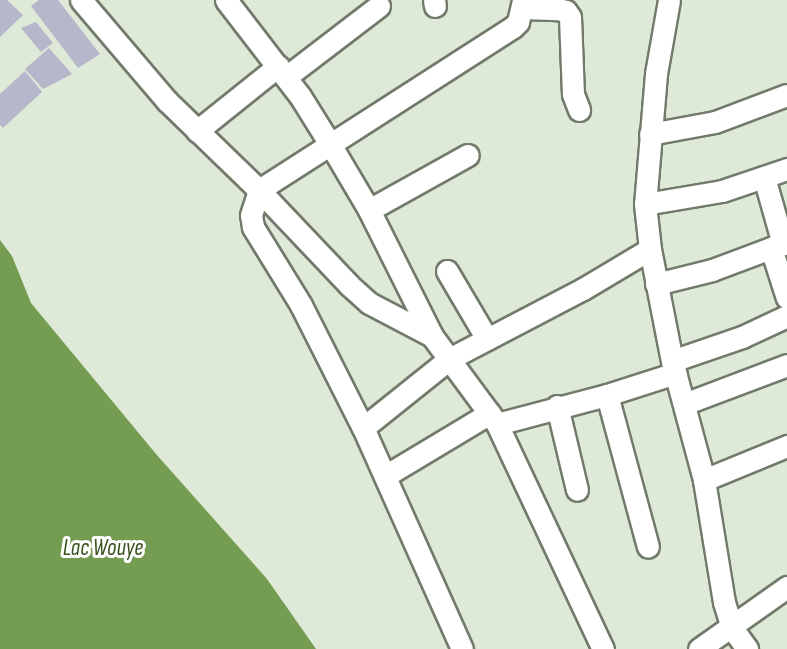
<!DOCTYPE html>
<style>
body{margin:0}
#map{position:relative;width:787px;height:649px;overflow:hidden;background:#dee9d7;font-family:"Sofia Sans Condensed",sans-serif}
div>[style]{position:absolute}
.water>*{inset:0;background:#749d52}
.building>*{inset:0;background:#b5b8ca}
.roads{filter:drop-shadow(2px 0 #717a6b) drop-shadow(-2px 0 #717a6b) drop-shadow(0 2px #717a6b) drop-shadow(0 -2px #717a6b)}
.minor>*{height:21px;margin:-10.5px;padding:0 10.5px;transform-origin:10.5px;border-radius:10.5px;background:#fff}
span{translate:-50% -50%;white-space:nowrap;text-align:center;line-height:1.15;-webkit-text-stroke:6px #fff;paint-order:stroke}
.water-label{font-size:23px;color:#36511c;font-style:italic}
</style>
<div id="map">
<div class="water">
<i style="clip-path:polygon(0 240px,12px 256px,31px 303px,156px 454px,267px 579px,316px 649px,0 649px)"></i>
</div>
<div class="building">
<i style="clip-path:polygon(0 0,7px 0,23px 15px,0 37px)"></i>
<i style="clip-path:polygon(39px 0,58px 0,100px 54px,78px 68px,31px 6px)"></i>
<i style="clip-path:polygon(36px 22px,53px 43px,41px 52px,21px 28px)"></i>
<i style="clip-path:polygon(49px 48px,72px 74px,43px 89px,25px 69px)"></i>
<i style="clip-path:polygon(25px 71px,42px 92px,3px 128px,0 125px,0 94px)"></i>
</div>
<div class="roads">
<div class="minor">
<i style="left:81px;top:0;width:133px;rotate:49.6deg"></i>
<i style="left:167px;top:101px;width:128px;rotate:44.1deg"></i>
<i style="left:259px;top:190px;width:131px;rotate:46.5deg"></i>
<i style="left:349px;top:285px;width:27px;rotate:42deg"></i>
<i style="left:369px;top:303px;width:71px;rotate:27.6deg"></i>
<i style="left:432px;top:336px;width:109px;rotate:53.5deg"></i>
<i style="left:497px;top:424px;width:249px;rotate:64.8deg"></i>
<i style="left:226px;top:0;width:121px;rotate:52.4deg"></i>
<i style="left:300px;top:96px;width:57px;rotate:58deg"></i>
<i style="left:330px;top:144px;width:77px;rotate:59.4deg"></i>
<i style="left:369px;top:210px;width:141px;rotate:63.4deg"></i>
<i style="left:434px;top:0;width:6px;rotate:81deg"></i>
<i style="left:669px;top:0;width:75px;rotate:100deg"></i>
<i style="left:656px;top:74px;width:130px;rotate:94.8deg"></i>
<i style="left:645px;top:204px;width:45px;rotate:83.7deg"></i>
<i style="left:650px;top:249px;width:114px;rotate:78.9deg"></i>
<i style="left:672px;top:361px;width:123px;rotate:74.9deg"></i>
<i style="left:704px;top:480px;width:124px;rotate:80.7deg"></i>
<i style="left:724px;top:602px;width:27px;rotate:73deg"></i>
<i style="left:732px;top:628px;width:26px;rotate:54deg"></i>
<i style="left:522px;top:8px;width:36px;rotate:2deg"></i>
<i style="left:558px;top:9px;width:8px;rotate:14deg"></i>
<i style="left:566px;top:11px;width:7px;rotate:56deg"></i>
<i style="left:570px;top:17px;width:77px;rotate:87.8deg"></i>
<i style="left:573px;top:94px;width:17px;rotate:69deg"></i>
<i style="left:286px;top:77px;width:117px;rotate:-37.4deg"></i>
<i style="left:197px;top:131px;width:104px;rotate:-38.7deg"></i>
<i style="left:650px;top:134px;width:66px;rotate:-10.5deg"></i>
<i style="left:715px;top:122px;width:77px;rotate:-20.6deg"></i>
<i style="left:764px;top:177px;width:70px;rotate:74.2deg"></i>
<i style="left:645px;top:204px;width:78px;rotate:-9.6deg"></i>
<i style="left:722px;top:191px;width:69px;rotate:-18.7deg"></i>
<i style="left:369px;top:210px;width:113px;rotate:-29.1deg"></i>
<i style="left:771px;top:248px;width:52px;rotate:72.3deg"></i>
<i style="left:447px;top:271px;width:79px;rotate:59.5deg"></i>
<i style="left:656px;top:284px;width:58px;rotate:-14deg"></i>
<i style="left:712px;top:270px;width:80px;rotate:-20.5deg"></i>
<i style="left:672px;top:361px;width:74px;rotate:-18.9deg"></i>
<i style="left:742px;top:337px;width:50px;rotate:-25deg"></i>
<i style="left:607px;top:395px;width:157px;rotate:74.9deg"></i>
<i style="left:684px;top:404px;width:110px;rotate:-20.7deg"></i>
<i style="left:557px;top:406px;width:86px;rotate:76.6deg"></i>
<i style="left:497px;top:424px;width:114px;rotate:-14.8deg"></i>
<i style="left:607px;top:395px;width:72px;rotate:-17.7deg"></i>
<i style="left:363px;top:428px;width:110px;rotate:-38.7deg"></i>
<i style="left:449px;top:359px;width:151px;rotate:-27.6deg"></i>
<i style="left:583px;top:289px;width:78px;rotate:-30.8deg"></i>
<i style="left:385px;top:476px;width:122px;rotate:-31deg"></i>
<i style="left:704px;top:480px;width:90px;rotate:-22.3deg"></i>
<i style="left:462px;top:649px;width:242px;rotate:-114.1deg"></i>
<i style="left:363px;top:428px;width:138px;rotate:-116.8deg"></i>
<i style="left:301px;top:305px;width:92px;rotate:-121.6deg"></i>
<i style="left:253px;top:227px;width:12px;rotate:-99deg"></i>
<i style="left:251px;top:215px;width:26px;rotate:-72deg"></i>
<i style="left:259px;top:190px;width:302px;rotate:-32.7deg"></i>
<i style="left:513px;top:27px;width:7px;rotate:-45deg"></i>
<i style="left:518px;top:22px;width:23px;rotate:-77deg"></i>
<i style="left:699px;top:649px;width:108px;rotate:-35.2deg"></i>
</div>
</div>
<div class="water-label">
<span style="left:103px;top:548px">Lac Wouye</span>
</div>
</div>
